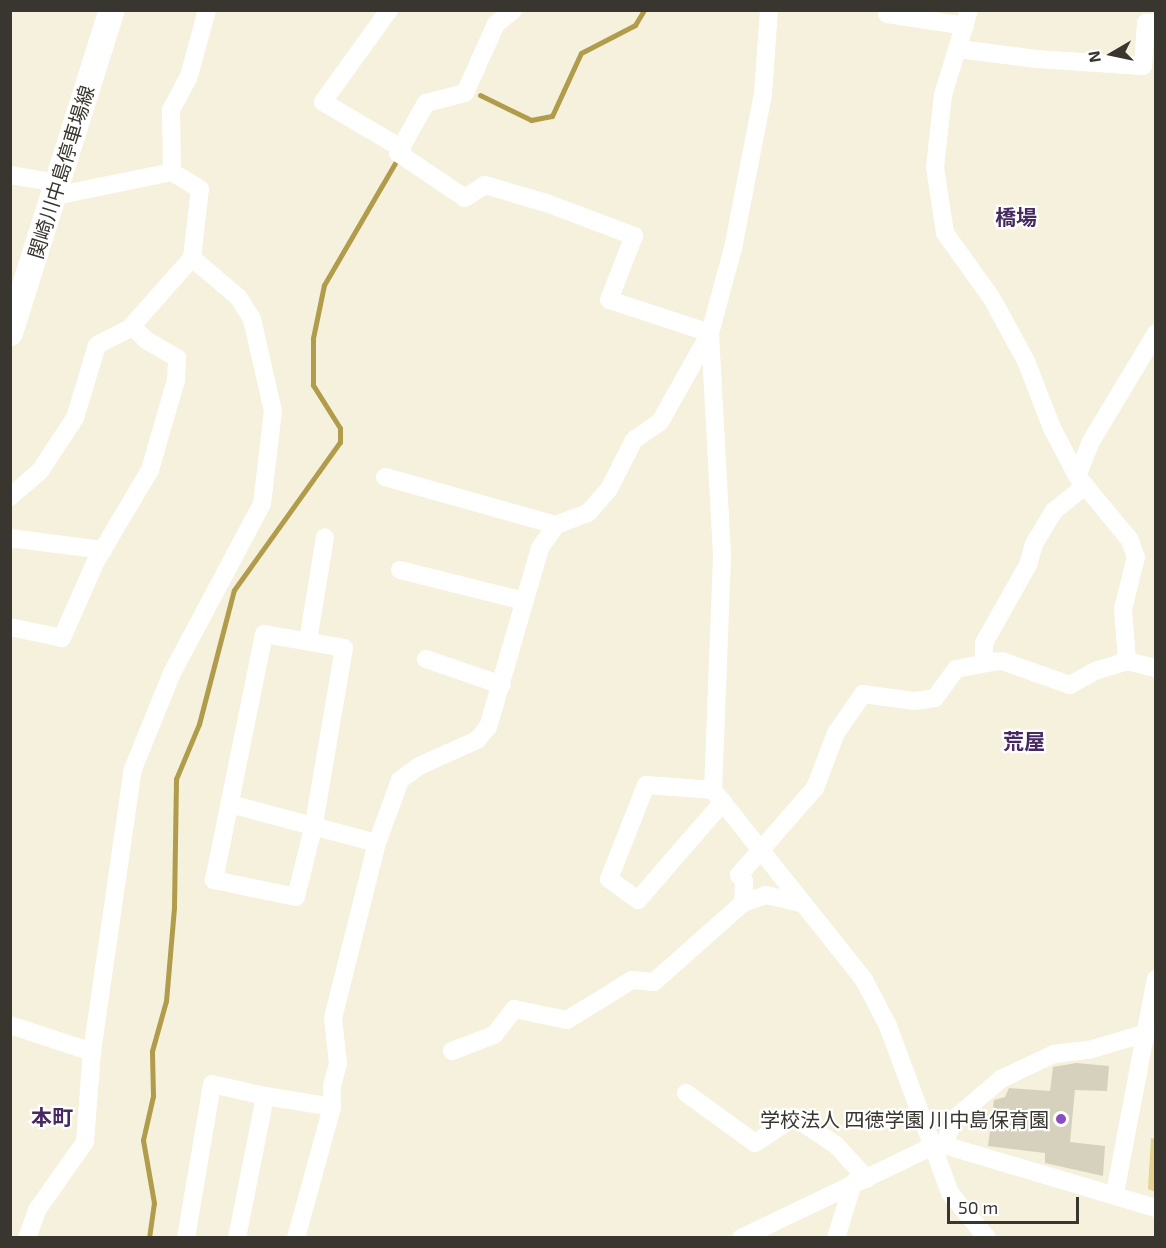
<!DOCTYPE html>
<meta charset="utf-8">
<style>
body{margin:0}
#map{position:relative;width:1166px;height:1248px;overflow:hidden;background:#f6f1dc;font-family:"Exo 2","Noto Sans JP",sans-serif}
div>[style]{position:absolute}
.green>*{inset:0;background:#e5d592}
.stream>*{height:5px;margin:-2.5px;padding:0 2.5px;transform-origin:2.5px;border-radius:2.5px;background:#b09c4b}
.building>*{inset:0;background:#d5d1bc}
.minor>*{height:18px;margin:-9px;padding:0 9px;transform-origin:9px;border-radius:9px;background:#fff}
.secondary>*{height:26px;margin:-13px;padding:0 13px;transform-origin:13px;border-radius:13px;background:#fff}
.dots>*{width:16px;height:16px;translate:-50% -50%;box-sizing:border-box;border:3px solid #fff;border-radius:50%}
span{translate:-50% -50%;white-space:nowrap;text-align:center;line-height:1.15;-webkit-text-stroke:4.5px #fff;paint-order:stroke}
.street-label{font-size:20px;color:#38362e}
.poi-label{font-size:20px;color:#38362e}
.right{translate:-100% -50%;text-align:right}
.neighbourhood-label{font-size:21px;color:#472962;font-weight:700}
.frame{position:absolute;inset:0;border:12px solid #38362e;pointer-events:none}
.north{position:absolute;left:1082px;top:24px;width:60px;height:60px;-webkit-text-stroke:4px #fff;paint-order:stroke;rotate:261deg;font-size:16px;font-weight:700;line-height:24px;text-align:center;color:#38362e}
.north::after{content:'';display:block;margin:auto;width:21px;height:27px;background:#38362e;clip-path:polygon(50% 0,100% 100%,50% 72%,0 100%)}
.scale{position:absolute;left:947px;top:1197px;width:132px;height:27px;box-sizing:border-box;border:3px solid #38362e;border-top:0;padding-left:8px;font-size:18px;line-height:21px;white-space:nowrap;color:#38362e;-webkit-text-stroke:4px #fff;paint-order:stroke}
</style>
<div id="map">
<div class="green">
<i style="clip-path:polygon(1151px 1138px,1155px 1139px,1155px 1192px,1148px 1189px)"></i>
</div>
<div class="stream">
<i style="left:480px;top:95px;width:57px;rotate:26.1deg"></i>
<i style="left:531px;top:120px;width:21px;rotate:-11deg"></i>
<i style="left:552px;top:116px;width:69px;rotate:-65.3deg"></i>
<i style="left:581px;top:53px;width:61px;rotate:-27.4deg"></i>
<i style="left:635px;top:25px;width:17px;rotate:-59deg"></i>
<i style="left:149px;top:1238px;width:35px;rotate:-82deg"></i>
<i style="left:154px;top:1203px;width:64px;rotate:-99.9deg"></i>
<i style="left:143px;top:1140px;width:45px;rotate:-77.2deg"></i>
<i style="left:153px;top:1096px;width:45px;rotate:-91.3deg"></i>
<i style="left:152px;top:1051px;width:52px;rotate:-74.4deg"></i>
<i style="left:166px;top:1001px;width:94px;rotate:-85.1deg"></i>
<i style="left:174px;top:907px;width:128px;rotate:-89.1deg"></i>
<i style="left:176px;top:779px;width:60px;rotate:-67.3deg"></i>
<i style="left:199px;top:724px;width:138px;rotate:-75.4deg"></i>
<i style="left:234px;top:590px;width:182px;rotate:-54.4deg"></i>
<i style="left:340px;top:442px;width:14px;rotate:-90deg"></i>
<i style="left:340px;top:428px;width:51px;rotate:-122.1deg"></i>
<i style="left:313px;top:385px;width:47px;rotate:-90deg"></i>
<i style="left:313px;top:338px;width:54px;rotate:-78.3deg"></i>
<i style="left:324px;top:285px;width:141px;rotate:-59.8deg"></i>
</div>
<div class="building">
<i style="clip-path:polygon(1076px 1063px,1109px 1066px,1107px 1091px,1075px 1090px,1070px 1142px,1105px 1146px,1103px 1176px,1045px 1163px,1045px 1153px,988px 1146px,994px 1100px,1005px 1097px,1009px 1088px,1050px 1091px,1053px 1067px)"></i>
</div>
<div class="minor">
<i style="left:389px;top:10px;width:113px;rotate:125.7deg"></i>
<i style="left:323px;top:102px;width:91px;rotate:30.5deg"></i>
<i style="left:769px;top:10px;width:84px;rotate:94.1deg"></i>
<i style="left:763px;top:94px;width:157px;rotate:101deg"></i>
<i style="left:733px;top:248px;width:88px;rotate:105.1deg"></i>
<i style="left:710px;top:333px;width:224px;rotate:86.9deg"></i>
<i style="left:722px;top:557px;width:233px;rotate:92.2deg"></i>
<i style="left:713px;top:790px;width:243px;rotate:51.5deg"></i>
<i style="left:864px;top:980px;width:52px;rotate:62.4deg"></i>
<i style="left:888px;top:1026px;width:178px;rotate:69.6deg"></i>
<i style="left:950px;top:1193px;width:58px;rotate:50.6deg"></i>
<i style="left:969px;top:10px;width:89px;rotate:107deg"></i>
<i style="left:943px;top:95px;width:72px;rotate:96.3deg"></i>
<i style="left:935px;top:167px;width:67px;rotate:81.4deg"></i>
<i style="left:945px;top:233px;width:79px;rotate:54.3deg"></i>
<i style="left:991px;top:297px;width:73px;rotate:61.3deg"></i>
<i style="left:1026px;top:361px;width:72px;rotate:68.8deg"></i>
<i style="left:1052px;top:428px;width:54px;rotate:62.5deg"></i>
<i style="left:1077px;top:476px;width:83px;rotate:50.4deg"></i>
<i style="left:1130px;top:540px;width:18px;rotate:71deg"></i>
<i style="left:1136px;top:557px;width:54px;rotate:104deg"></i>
<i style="left:1123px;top:609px;width:52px;rotate:85.6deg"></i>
<i style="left:1127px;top:661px;width:30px;rotate:14deg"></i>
<i style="left:887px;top:14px;width:79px;rotate:8.7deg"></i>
<i style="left:959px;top:49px;width:79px;rotate:7.3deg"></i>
<i style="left:1037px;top:59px;width:106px;rotate:3.8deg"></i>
<i style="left:1143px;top:66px;width:43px;rotate:-86deg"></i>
<i style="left:1146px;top:23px;width:10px"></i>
<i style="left:172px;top:172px;width:62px;rotate:-90.9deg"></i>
<i style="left:171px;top:110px;width:38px;rotate:-62deg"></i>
<i style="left:189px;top:76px;width:68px;rotate:-74.7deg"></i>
<i style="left:10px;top:175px;width:49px;rotate:9.5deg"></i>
<i style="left:1077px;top:476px;width:35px;rotate:-68deg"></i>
<i style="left:1090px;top:443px;width:128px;rotate:-59deg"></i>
<i style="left:385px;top:477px;width:178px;rotate:15.7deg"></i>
<i style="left:10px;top:497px;width:40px;rotate:-41deg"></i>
<i style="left:40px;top:471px;width:64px;rotate:-56.6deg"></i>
<i style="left:75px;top:418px;width:76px;rotate:-73.2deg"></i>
<i style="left:97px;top:345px;width:36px;rotate:-27deg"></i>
<i style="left:129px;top:329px;width:95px;rotate:-48.4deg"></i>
<i style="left:10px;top:538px;width:94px;rotate:7.4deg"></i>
<i style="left:400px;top:570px;width:128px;rotate:14deg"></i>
<i style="left:10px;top:627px;width:53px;rotate:11.9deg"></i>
<i style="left:62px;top:638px;width:84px;rotate:-66.2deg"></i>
<i style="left:96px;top:561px;width:106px;rotate:-59.3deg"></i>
<i style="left:150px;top:470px;width:94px;rotate:-73.9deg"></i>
<i style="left:176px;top:380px;width:22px;rotate:-87deg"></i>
<i style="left:177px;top:358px;width:34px;rotate:-150deg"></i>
<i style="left:147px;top:341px;width:21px;rotate:-135deg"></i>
<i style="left:264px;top:634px;width:81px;rotate:9.9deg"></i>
<i style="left:344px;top:648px;width:179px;rotate:99.7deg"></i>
<i style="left:314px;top:824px;width:75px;rotate:103.9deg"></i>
<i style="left:296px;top:897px;width:84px;rotate:-168.3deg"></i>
<i style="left:214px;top:880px;width:251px;rotate:-78.5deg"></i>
<i style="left:308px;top:641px;width:105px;rotate:-80.7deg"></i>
<i style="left:426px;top:659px;width:80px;rotate:18.9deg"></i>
<i style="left:984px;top:663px;width:20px;rotate:-90deg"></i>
<i style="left:984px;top:643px;width:90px;rotate:-60.6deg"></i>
<i style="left:1028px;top:565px;width:22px;rotate:-74deg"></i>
<i style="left:1034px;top:544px;width:39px;rotate:-59deg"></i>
<i style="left:1054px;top:511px;width:40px;rotate:-39deg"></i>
<i style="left:713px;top:790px;width:67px;rotate:-175.7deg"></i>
<i style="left:646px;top:785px;width:101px;rotate:111.5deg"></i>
<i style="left:609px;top:879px;width:36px;rotate:36deg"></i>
<i style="left:638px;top:900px;width:130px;rotate:-49.1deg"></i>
<i style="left:230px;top:804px;width:152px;rotate:14.9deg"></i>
<i style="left:743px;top:903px;width:22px;rotate:-87deg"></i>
<i style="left:744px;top:881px;width:8px;rotate:-130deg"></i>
<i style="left:739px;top:875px;width:116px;rotate:-48.9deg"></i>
<i style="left:815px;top:788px;width:59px;rotate:-69.1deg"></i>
<i style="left:836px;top:733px;width:47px;rotate:-55.3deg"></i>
<i style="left:863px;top:694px;width:51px;rotate:7.8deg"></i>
<i style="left:914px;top:701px;width:21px;rotate:-8deg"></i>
<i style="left:935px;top:698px;width:36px;rotate:-54deg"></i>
<i style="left:956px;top:669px;width:36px;rotate:-11deg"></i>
<i style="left:991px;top:662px;width:11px;rotate:-5deg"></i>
<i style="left:1002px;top:661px;width:72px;rotate:19.4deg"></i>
<i style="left:1070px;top:685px;width:29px;rotate:-29deg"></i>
<i style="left:1095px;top:671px;width:34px;rotate:-17deg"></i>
<i style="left:10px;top:1025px;width:86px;rotate:18.2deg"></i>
<i style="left:452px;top:1051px;width:45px;rotate:-20.9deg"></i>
<i style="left:494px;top:1035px;width:33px;rotate:-52deg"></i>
<i style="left:514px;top:1009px;width:54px;rotate:11.7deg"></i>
<i style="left:567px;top:1020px;width:76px;rotate:-31.6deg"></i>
<i style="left:632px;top:980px;width:22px;rotate:5deg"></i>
<i style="left:654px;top:982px;width:119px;rotate:-41.6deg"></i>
<i style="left:743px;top:903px;width:24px;rotate:-19deg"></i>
<i style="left:766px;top:895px;width:39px;rotate:13deg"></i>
<i style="left:686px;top:1093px;width:85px;rotate:35.9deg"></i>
<i style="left:755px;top:1143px;width:47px;rotate:-33.7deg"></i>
<i style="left:794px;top:1117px;width:50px;rotate:33.7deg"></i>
<i style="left:836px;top:1145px;width:46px;rotate:47.6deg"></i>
<i style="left:944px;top:1145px;width:28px;rotate:-69deg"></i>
<i style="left:954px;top:1119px;width:62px;rotate:-40.4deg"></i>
<i style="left:1001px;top:1079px;width:59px;rotate:-25.3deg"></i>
<i style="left:1054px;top:1054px;width:35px;rotate:-7deg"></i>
<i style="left:1089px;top:1050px;width:70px;rotate:-16.6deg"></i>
<i style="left:1115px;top:1193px;width:218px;rotate:-79.2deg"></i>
<i style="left:27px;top:1238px;width:30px;rotate:-70deg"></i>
<i style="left:37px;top:1210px;width:83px;rotate:-54.8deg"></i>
<i style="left:85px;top:1142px;width:90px;rotate:-85.6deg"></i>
<i style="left:92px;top:1052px;width:286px;rotate:-81.8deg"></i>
<i style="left:133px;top:769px;width:104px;rotate:-67.9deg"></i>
<i style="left:172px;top:673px;width:191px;rotate:-62deg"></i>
<i style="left:262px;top:504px;width:94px;rotate:-83.3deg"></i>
<i style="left:273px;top:411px;width:94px;rotate:-102.9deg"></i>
<i style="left:252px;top:319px;width:26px;rotate:-122deg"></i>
<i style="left:238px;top:297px;width:60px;rotate:-139.7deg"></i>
<i style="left:192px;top:258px;width:69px;rotate:-83.4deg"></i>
<i style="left:200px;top:189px;width:33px;rotate:-149deg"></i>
<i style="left:172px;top:172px;width:119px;rotate:168.4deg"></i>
<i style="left:186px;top:1238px;width:156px;rotate:-80.4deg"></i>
<i style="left:212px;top:1084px;width:54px;rotate:12.8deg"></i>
<i style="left:237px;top:1238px;width:145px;rotate:-78.8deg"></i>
<i style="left:265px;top:1096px;width:68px;rotate:9.3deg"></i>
<i style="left:296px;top:1238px;width:136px;rotate:-74.6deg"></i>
<i style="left:332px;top:1107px;width:21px;rotate:-90deg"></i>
<i style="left:332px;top:1086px;width:23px;rotate:-75deg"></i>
<i style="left:338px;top:1064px;width:46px;rotate:-96.2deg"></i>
<i style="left:333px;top:1018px;width:180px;rotate:-75.9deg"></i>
<i style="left:377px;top:843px;width:67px;rotate:-69.9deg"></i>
<i style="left:400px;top:780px;width:24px;rotate:-36deg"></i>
<i style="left:419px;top:766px;width:64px;rotate:-24.1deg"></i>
<i style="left:477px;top:740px;width:17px;rotate:-50deg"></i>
<i style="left:488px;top:727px;width:186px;rotate:-73.8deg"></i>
<i style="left:540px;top:548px;width:28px;rotate:-55deg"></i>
<i style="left:556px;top:525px;width:34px;rotate:-21deg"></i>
<i style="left:588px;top:513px;width:32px;rotate:-49deg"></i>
<i style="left:609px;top:489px;width:55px;rotate:-63deg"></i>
<i style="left:634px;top:440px;width:32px;rotate:-35deg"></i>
<i style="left:660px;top:422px;width:102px;rotate:-60.7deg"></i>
<i style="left:710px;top:333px;width:106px;rotate:-161.9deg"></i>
<i style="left:609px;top:300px;width:69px;rotate:-68.7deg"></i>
<i style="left:634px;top:236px;width:94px;rotate:-159.4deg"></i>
<i style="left:546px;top:203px;width:64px;rotate:-163.6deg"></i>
<i style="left:485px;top:185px;width:24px;rotate:147deg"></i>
<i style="left:465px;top:198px;width:81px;rotate:-146.1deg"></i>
<i style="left:398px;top:153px;width:57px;rotate:-60.8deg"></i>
<i style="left:426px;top:103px;width:40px;rotate:-14.4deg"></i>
<i style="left:465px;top:93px;width:76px;rotate:-65.8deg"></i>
<i style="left:496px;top:24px;width:22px;rotate:-39deg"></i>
<i style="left:741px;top:1238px;width:211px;rotate:-25.6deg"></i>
<i style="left:931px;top:1147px;width:13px;rotate:-9deg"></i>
<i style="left:944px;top:1145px;width:221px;rotate:16.6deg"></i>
<i style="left:836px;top:1238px;width:58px;rotate:-72.8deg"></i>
</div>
<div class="secondary">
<i style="left:10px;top:333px;width:339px;rotate:-72.5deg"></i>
</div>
<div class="dots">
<i style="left:1061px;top:1119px;background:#8c4cc1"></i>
</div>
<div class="street-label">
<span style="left:61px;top:172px;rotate:-73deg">関崎川中島停車場線</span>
</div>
<div class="poi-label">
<span class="right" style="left:1049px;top:1119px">学校法人 四徳学園 川中島保育園</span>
</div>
<div class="neighbourhood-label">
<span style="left:1016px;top:217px">橋場</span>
<span style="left:1024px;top:741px">荒屋</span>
<span style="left:52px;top:1117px">本町</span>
</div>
<div class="frame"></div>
<div class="north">N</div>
<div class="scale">50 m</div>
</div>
